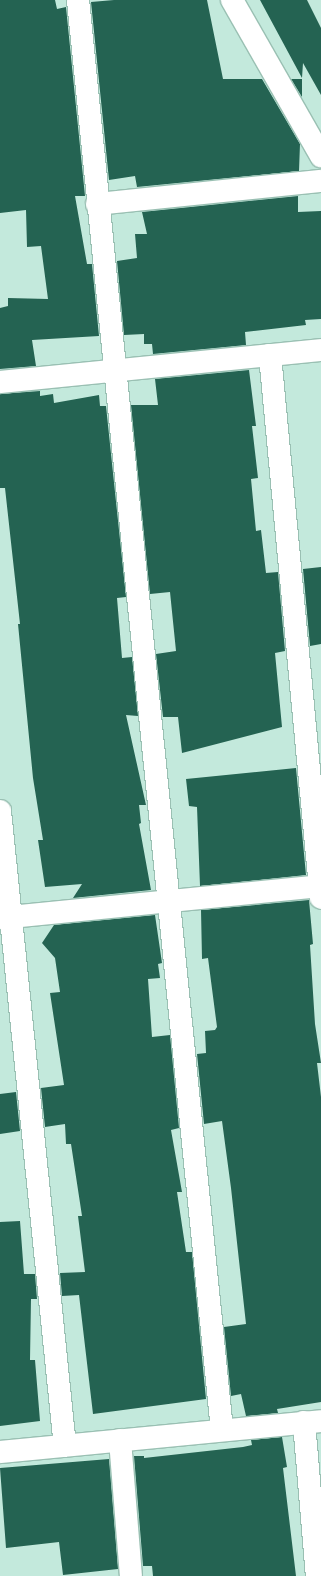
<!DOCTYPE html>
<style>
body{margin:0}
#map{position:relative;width:321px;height:1576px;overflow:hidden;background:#c3e9dc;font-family:Manrope,sans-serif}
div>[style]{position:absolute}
.building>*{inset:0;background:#246352}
.roads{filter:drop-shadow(1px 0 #9ac0b3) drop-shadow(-1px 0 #9ac0b3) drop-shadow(0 1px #9ac0b3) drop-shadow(0 -1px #9ac0b3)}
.minor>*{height:22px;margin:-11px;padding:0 11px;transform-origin:11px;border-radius:11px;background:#fff}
span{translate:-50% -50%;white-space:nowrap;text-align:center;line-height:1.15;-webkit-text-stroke:4px #d0f7e9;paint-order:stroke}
</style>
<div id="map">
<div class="building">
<i style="clip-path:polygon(0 0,55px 0,57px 9px,66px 7px,85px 196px,75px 196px,87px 264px,92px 264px,99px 336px,32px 340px,36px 366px,0 369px,0 308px,8px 306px,8px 298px,48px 299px,41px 246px,27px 247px,26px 210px,0 213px)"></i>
<i style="clip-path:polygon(114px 0,207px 0,223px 79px,262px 79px,300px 144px,299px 171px,137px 187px,135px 176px,109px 180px,91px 2px)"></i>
<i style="clip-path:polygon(260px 0,307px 0,321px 28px,321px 95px,303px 63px,302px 78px)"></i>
<i style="clip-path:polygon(291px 79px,302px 79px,302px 97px)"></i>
<i style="clip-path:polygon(298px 196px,298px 212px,321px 211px,321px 319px,305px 320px,306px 325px,245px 332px,246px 345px,153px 354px,152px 344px,144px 344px,144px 334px,124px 335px,117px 261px,137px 258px,135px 234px,147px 234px,142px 212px)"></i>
<i style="clip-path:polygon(249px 370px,256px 426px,252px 426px,258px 478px,251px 479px,256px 531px,261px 530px,266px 573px,278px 572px,285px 651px,275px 653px,282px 727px,182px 753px,178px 717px,163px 717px,156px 654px,176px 651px,170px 592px,150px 594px,131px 405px,158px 405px,155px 379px)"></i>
<i style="clip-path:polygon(40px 391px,40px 396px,53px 394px,54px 403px,99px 395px,100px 406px,106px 406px,126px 597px,117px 598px,122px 658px,132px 657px,138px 716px,126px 715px,146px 805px,139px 805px,141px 823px,139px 824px,151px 890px,73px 898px,82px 884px,45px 887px,38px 840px,43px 840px,33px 778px,18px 624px,20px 624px,5px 488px,0 488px,0 394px)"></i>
<i style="clip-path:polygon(321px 567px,321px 644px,310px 646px,303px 569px)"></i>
<i style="clip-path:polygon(296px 768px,306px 875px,200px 886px,197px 807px,189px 806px,186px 779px)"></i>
<i style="clip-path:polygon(309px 900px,313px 944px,310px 945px,315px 1024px,321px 1063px,317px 1063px,321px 1097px,321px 1402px,277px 1409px,278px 1413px,246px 1416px,241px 1394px,231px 1396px,224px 1327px,246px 1324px,231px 1188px,222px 1121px,204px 1124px,197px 1054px,206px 1053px,205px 1031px,215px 1030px,217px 1027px,208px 958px,202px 959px,201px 910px)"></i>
<i style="clip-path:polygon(155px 915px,162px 963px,158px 964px,160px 978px,148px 979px,152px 1037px,170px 1035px,179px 1128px,171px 1130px,182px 1192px,177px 1192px,186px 1252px,192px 1252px,206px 1399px,93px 1414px,79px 1295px,62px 1296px,60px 1273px,85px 1272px,78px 1216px,82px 1216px,71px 1144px,66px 1144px,65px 1124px,45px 1127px,41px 1088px,64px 1085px,50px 993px,60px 992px,55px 958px,42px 943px,54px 925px)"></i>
<i style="clip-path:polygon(16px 1092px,20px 1131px,0 1134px,0 1094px)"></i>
<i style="clip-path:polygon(20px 1221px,24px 1274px,35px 1274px,37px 1299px,31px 1299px,30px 1360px,35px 1360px,40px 1421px,0 1426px,0 1222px)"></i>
<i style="clip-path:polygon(282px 1437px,287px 1467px,283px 1468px,296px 1576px,153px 1576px,152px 1566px,143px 1566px,134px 1456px,144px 1456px,144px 1458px,243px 1447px,252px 1445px,251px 1440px)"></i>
<i style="clip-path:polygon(109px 1459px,118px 1569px,63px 1575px,59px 1542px,6px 1548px,0 1468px)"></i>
</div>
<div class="roads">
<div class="minor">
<i style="left:78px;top:0;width:1436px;rotate:84.25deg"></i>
<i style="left:232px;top:0;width:180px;rotate:60.3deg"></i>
<i style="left:97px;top:204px;width:225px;rotate:-5.9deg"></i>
<i style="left:270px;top:355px;width:545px;rotate:84.63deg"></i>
<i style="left:0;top:382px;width:323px;rotate:-5.7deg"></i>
<i style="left:0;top:811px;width:638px;rotate:84.16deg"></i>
<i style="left:0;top:918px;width:323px;rotate:-5.7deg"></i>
<i style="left:304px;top:1422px;width:155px;rotate:85.2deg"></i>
<i style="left:120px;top:1440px;width:136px;rotate:85.4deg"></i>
<i style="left:0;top:1452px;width:322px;rotate:-5.5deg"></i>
</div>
</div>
</div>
